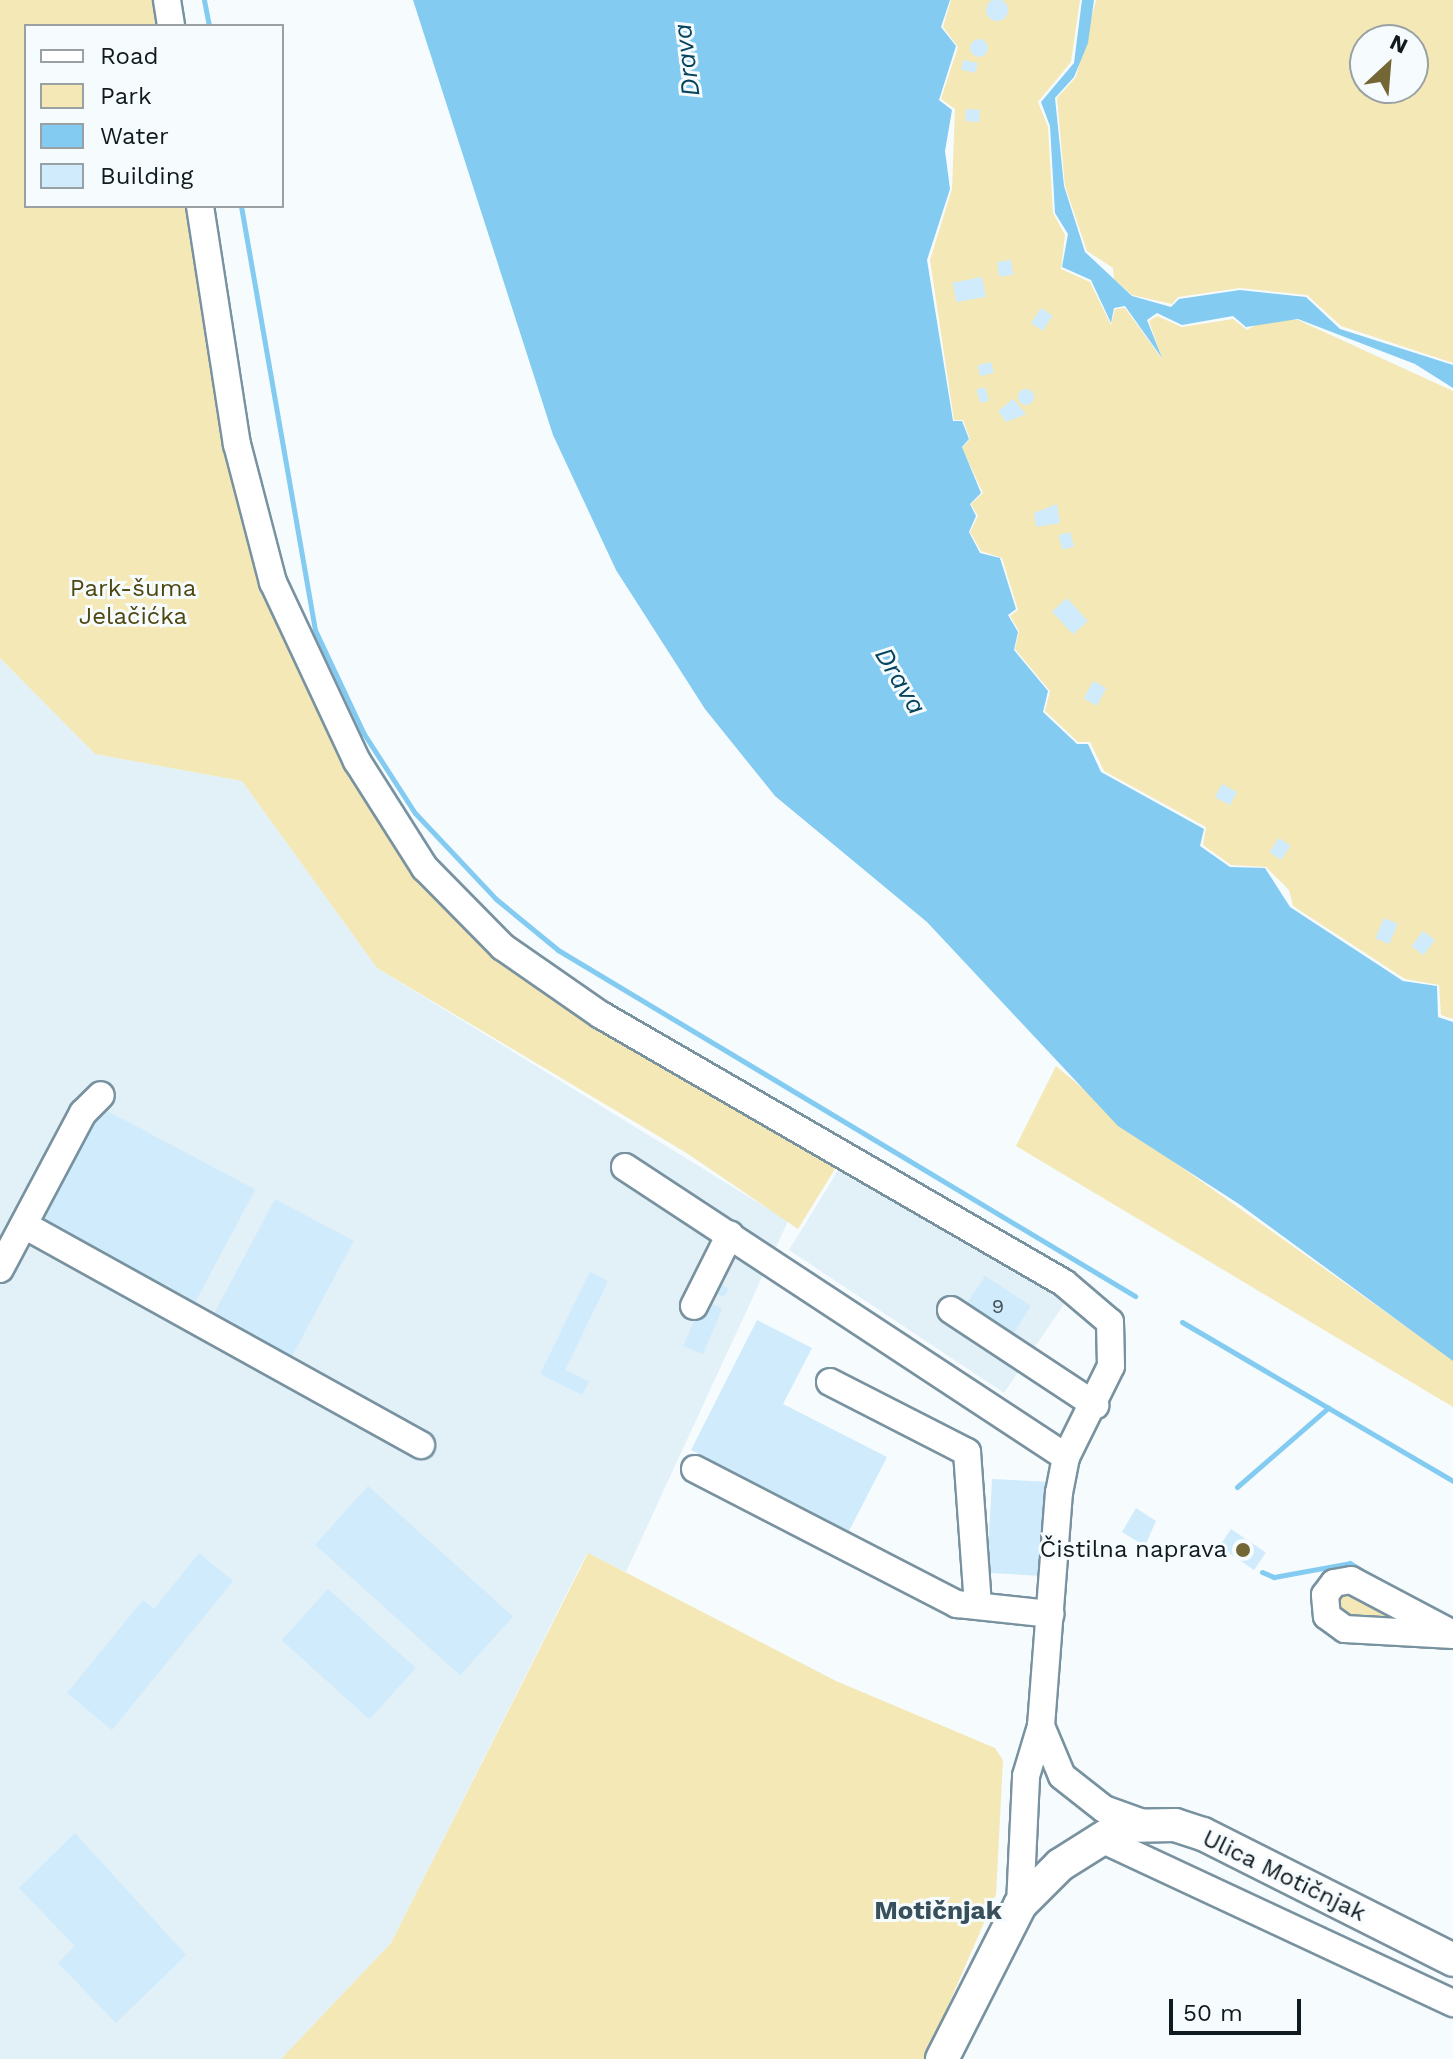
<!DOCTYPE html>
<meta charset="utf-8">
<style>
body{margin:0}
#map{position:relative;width:1453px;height:2059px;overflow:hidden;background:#f6fbfe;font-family:"Work Sans",sans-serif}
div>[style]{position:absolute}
.built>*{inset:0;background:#e2f0f8}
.green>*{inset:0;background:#f3e8b6}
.water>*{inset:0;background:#83cbf1}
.stream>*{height:5px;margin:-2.5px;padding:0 2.5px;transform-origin:2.5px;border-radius:2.5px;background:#83cbf1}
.building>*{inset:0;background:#d0ebfb;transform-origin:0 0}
.round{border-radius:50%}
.roads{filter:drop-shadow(2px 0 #7992a0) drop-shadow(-2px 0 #7992a0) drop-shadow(0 2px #7992a0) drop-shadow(0 -2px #7992a0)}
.minor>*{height:26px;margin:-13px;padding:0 13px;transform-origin:13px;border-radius:13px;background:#fff}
.major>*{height:32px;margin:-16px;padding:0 16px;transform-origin:16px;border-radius:16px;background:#fff}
.dots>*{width:22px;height:22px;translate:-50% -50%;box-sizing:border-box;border:4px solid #f6fbfe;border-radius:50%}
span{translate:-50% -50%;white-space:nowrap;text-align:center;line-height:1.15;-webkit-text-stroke:6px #f6fbfe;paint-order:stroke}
.number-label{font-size:20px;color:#404e56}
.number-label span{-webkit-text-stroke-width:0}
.park-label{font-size:24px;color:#50460f}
.poi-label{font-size:24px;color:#101a1f}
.right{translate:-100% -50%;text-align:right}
.street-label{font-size:24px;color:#101a1f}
.water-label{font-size:26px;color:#06445e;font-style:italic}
.neighbourhood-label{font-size:26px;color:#384f5c;font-weight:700}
.legend{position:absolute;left:24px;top:24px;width:260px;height:184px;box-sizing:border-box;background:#f6fbfe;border:2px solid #9aa1a5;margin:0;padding:10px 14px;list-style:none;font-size:24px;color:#101a1f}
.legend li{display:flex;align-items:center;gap:16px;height:40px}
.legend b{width:40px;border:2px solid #9aa1a5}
.north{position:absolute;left:1349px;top:24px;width:80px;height:80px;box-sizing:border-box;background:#f6fbfe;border:2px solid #9aa1a5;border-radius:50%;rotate:26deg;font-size:22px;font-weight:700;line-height:32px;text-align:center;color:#101a1f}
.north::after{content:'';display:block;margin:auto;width:28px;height:36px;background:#736835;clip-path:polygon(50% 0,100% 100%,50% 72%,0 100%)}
.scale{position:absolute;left:1169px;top:1999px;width:132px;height:36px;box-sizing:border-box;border:4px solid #101a1f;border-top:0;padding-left:10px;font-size:24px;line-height:28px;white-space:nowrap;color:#101a1f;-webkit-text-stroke:6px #f6fbfe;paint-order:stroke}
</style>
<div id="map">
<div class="built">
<i style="clip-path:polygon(0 658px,95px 754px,242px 781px,377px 968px,788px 1221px,626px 1572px,587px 1553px,391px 1943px,281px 2059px,0 2059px)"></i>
<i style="clip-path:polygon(839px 1169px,1068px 1298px,1004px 1393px,789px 1250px)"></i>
</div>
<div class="green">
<i style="clip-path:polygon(0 0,165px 0,169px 26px,26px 26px,26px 206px,198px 206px,271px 595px,456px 912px,838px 1164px,798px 1229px,685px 1152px,377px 968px,242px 781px,95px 754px,0 658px)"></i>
<i style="clip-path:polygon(951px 0,1080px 0,1071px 62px,1038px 102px,1048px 127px,1053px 213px,1065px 235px,1061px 269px,1090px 282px,1111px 325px,1115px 309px,1125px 308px,1162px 359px,1149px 321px,1157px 316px,1182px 327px,1233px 319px,1247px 330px,1264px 320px,1298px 320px,1453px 391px,1453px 1019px,1441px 1015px,1439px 985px,1405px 979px,1293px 906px,1289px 890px,1266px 867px,1231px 865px,1203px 845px,1206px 827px,1104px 771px,1090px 742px,1078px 742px,1045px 711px,1050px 691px,1015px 649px,1019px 631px,1010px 616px,1018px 610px,1002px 558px,981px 551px,970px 532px,978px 516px,971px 504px,983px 493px,962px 448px,970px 439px,963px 420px,954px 420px,930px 260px,952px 189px,955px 109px,941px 99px,958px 47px,943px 27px)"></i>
<i style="clip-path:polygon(evenodd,1096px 0,1453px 0,1453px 363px,1341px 326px,1307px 295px,1240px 288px,1178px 297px,1172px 304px,1132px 295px,1114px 279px,1113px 268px,1087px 251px,1065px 186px,1057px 98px,1076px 77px,1096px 0,1413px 40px,1413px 88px,1365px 88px,1365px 40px,1413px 40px)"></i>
<i style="clip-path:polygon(1056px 1066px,1153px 1147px,1453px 1360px,1453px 1407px,1016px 1146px)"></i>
<i style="clip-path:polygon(588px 1553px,836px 1681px,995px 1748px,1003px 1760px,996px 1895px,925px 2059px,281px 2059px,391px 1943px)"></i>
<i style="clip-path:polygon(1350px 1588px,1391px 1608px,1404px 1630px,1335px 1614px,1339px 1591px)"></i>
</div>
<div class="water">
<i style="clip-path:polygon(413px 0,950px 0,941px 27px,956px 46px,939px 100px,952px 110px,945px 151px,950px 189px,927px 260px,953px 421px,962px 421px,969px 439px,962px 447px,981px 493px,970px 504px,976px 516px,969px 532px,980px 553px,1000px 558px,1016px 609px,1008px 615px,1018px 632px,1014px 650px,1048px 691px,1043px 712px,1077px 744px,1088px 744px,1101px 772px,1204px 829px,1200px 846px,1230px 867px,1265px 868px,1290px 907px,1403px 981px,1437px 986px,1438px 1017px,1453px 1022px,1453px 1361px,1239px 1204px,1118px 1126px,927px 922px,775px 796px,705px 709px,616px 570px,553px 435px)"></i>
<i style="clip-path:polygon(1082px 0,1094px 0,1088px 43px,1074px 77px,1055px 98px,1064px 186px,1085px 252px,1132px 296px,1171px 307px,1179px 299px,1240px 290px,1306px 297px,1340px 329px,1453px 365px,1453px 388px,1415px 364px,1298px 319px,1246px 327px,1233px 316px,1182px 325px,1157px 313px,1147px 320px,1162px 358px,1125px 306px,1114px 308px,1111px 323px,1091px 280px,1062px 267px,1068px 234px,1055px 213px,1050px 126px,1041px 102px,1074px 63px)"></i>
</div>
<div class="stream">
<i style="left:204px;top:0;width:26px;rotate:79deg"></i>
<i style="left:241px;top:206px;width:430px;rotate:80.1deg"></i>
<i style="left:315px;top:630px;width:115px;rotate:64.8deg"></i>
<i style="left:364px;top:734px;width:94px;rotate:57.2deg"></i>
<i style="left:415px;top:813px;width:118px;rotate:46.7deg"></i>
<i style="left:496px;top:899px;width:80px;rotate:39.4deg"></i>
<i style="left:558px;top:950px;width:673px;rotate:30.95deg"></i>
<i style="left:1182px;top:1322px;width:314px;rotate:30.4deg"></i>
<i style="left:1237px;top:1487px;width:121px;rotate:-41deg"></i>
<i style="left:1262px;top:1572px;width:13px;rotate:23deg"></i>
<i style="left:1274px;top:1577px;width:77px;rotate:-10.4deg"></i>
<i style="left:1350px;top:1563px;width:36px;rotate:32deg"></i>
</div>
<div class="building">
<i class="round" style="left:986px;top:-1px;width:22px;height:22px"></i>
<i class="round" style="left:970px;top:39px;width:18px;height:18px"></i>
<i style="left:963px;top:60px;width:15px;height:10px;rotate:11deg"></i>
<i style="left:966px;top:109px;width:14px;height:12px;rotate:4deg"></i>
<i style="left:1011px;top:260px;width:15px;height:14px;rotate:82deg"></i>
<i style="left:982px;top:277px;width:20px;height:30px;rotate:79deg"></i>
<i style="left:1041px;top:308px;width:14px;height:18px;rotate:34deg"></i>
<i style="left:991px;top:362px;width:11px;height:14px;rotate:75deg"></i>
<i style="left:985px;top:387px;width:14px;height:9px;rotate:73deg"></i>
<i class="round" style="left:1018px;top:389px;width:16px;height:16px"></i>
<i style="clip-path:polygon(1013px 399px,1026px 414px,1006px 422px,998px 411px)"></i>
<i style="clip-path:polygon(1057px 504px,1060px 523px,1036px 527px,1034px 513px)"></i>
<i style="left:1070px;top:532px;width:15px;height:12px;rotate:74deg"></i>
<i style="left:1067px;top:598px;width:31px;height:20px;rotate:48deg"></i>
<i style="left:1093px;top:681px;width:15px;height:20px;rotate:28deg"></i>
<i style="left:1222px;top:784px;width:17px;height:15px;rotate:28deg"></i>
<i style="left:1279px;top:838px;width:14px;height:17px;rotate:34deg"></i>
<i style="left:1384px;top:918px;width:15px;height:22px;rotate:23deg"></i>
<i style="left:1423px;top:931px;width:15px;height:19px;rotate:37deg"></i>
<i style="left:98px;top:1106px;width:178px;height:132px;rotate:28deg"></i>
<i style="left:275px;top:1199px;width:89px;height:134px;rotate:28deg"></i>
<i style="clip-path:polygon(590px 1272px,608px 1281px,565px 1370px,589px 1382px,582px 1395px,540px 1374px)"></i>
<i style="left:985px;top:1276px;width:55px;height:35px;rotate:33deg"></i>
<i style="left:714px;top:1280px;width:17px;height:10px;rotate:31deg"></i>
<i style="left:703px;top:1300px;width:21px;height:50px;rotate:23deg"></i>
<i style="clip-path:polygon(757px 1320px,812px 1348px,783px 1404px,887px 1457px,849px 1531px,691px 1450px)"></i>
<i style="left:992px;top:1479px;width:53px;height:94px;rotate:3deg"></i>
<i style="left:368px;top:1486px;width:195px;height:79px;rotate:42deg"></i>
<i style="clip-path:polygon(1136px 1508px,1156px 1521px,1145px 1546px,1122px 1532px)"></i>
<i style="left:1231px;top:1529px;width:42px;height:21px;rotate:34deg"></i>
<i style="clip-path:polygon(199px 1553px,233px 1581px,112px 1730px,67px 1693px,143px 1600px,154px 1609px)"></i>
<i style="left:328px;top:1589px;width:118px;height:69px;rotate:42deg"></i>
<i style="clip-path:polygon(75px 1833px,186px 1955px,116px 2023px,58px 1963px,75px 1946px,19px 1888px)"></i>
</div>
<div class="roads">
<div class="minor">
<i style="left:167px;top:0;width:26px;rotate:81deg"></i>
<i style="left:200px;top:206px;width:241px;rotate:81.2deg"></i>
<i style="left:237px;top:444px;width:143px;rotate:75.4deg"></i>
<i style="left:273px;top:582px;width:198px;rotate:64.9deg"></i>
<i style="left:357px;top:761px;width:127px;rotate:57.6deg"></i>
<i style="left:425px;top:868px;width:111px;rotate:45.4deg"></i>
<i style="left:503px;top:947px;width:119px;rotate:34.8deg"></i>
<i style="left:601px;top:1015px;width:535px;rotate:30.06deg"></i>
<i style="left:1064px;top:1283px;width:60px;rotate:40.3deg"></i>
<i style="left:1110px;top:1322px;width:44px;rotate:88.7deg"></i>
<i style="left:1111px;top:1366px;width:102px;rotate:116.3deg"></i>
<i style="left:1066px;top:1457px;width:36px;rotate:101deg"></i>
<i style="left:1059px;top:1492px;width:235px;rotate:94.4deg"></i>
<i style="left:1041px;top:1726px;width:54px;rotate:67.2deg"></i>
<i style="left:1062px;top:1776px;width:53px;rotate:38.2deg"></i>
<i style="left:1104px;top:1809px;width:45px;rotate:19.7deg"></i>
<i style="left:625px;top:1167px;width:528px;rotate:33.33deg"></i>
<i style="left:24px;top:1225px;width:454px;rotate:29deg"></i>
<i style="left:0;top:1269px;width:177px;rotate:-62deg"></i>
<i style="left:83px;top:1113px;width:25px;rotate:-45deg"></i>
<i style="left:694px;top:1306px;width:80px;rotate:-63.4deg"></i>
<i style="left:951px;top:1310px;width:173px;rotate:33.4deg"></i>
<i style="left:830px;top:1382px;width:154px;rotate:27.1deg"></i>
<i style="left:967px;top:1452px;width:154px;rotate:85.9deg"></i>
<i style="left:695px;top:1469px;width:295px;rotate:27.3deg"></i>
<i style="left:957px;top:1604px;width:94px;rotate:6.1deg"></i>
<i style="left:1453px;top:1634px;width:115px;rotate:-152.1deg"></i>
<i style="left:1351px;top:1580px;width:17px;rotate:170deg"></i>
<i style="left:1334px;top:1583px;width:15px;rotate:127deg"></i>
<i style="left:1325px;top:1595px;width:21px;rotate:85deg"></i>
<i style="left:1327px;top:1616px;width:22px;rotate:36deg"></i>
<i style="left:1345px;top:1629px;width:108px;rotate:3.2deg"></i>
<i style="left:1099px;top:1838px;width:391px;rotate:25deg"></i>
<i style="left:1020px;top:1905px;width:129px;rotate:-87.3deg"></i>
<i style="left:1026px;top:1776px;width:52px;rotate:-73.3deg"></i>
</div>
<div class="major">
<i style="left:942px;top:2059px;width:173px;rotate:-63.1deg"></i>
<i style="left:1020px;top:1905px;width:57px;rotate:-45deg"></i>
<i style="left:1060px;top:1865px;width:73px;rotate:-32.2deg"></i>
<i style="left:1122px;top:1826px;width:53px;rotate:-1.1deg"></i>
<i style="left:1175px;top:1825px;width:29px;rotate:18deg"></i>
<i style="left:1203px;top:1834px;width:280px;rotate:26.7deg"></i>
</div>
</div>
<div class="dots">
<i style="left:1243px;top:1550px;background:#736835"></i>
</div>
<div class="number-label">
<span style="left:998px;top:1306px">9</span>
</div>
<div class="park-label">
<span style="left:133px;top:603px">Park-šuma<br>Jelačićka</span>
</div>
<div class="poi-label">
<span class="right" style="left:1227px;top:1550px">Čistilna naprava</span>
</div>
<div class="street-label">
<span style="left:1284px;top:1876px;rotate:26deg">Ulica Motičnjak</span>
</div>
<div class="water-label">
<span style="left:687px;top:60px;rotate:-97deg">Drava</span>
<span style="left:900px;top:681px;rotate:59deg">Drava</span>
</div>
<div class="neighbourhood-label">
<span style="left:938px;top:1911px">Motičnjak</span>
</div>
<ul class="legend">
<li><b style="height:10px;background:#fff"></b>Road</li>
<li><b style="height:22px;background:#f3e8b6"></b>Park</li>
<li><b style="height:22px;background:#83cbf1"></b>Water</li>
<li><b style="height:22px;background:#d0ebfb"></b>Building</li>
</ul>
<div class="north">N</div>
<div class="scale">50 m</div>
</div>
